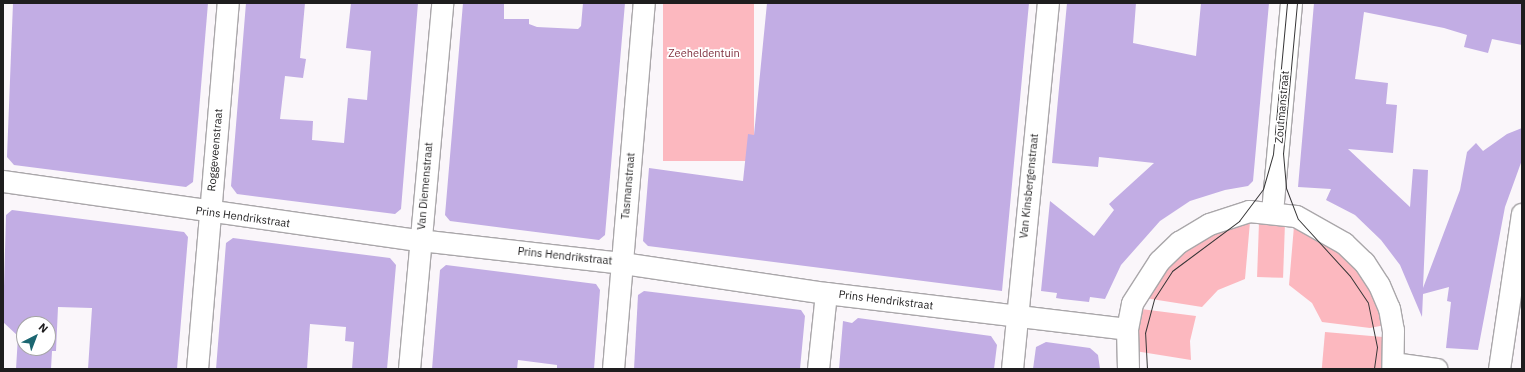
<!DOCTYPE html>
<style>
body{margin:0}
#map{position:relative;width:1525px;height:372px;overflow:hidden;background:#faf6fa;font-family:"IBM Plex Sans",sans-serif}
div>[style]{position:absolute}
.green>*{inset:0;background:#fcb8bf;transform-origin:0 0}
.building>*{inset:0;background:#c2ade4}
.roads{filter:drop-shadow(1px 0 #aaa7aa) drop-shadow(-1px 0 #aaa7aa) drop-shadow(0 1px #aaa7aa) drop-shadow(0 -1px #aaa7aa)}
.street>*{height:21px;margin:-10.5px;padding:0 10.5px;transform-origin:10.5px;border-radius:10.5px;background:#fff}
.tram>*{height:1px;margin:-0.5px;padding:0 0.5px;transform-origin:0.5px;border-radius:0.5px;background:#373637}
span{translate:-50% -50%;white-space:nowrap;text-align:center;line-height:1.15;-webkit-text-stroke:3.5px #fff;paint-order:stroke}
.park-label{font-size:11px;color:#7f303e}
.street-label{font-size:11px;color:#1e1d1e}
.frame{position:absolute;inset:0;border:4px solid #1e1d1e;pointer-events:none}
.north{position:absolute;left:16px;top:316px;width:40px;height:40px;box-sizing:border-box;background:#fff;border:1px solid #a5a5a5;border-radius:50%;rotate:42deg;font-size:11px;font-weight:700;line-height:16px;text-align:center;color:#1e1d1e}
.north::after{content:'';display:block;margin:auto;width:14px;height:18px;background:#1b6671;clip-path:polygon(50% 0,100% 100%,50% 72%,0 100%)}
</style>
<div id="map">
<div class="green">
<i style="left:663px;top:3px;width:91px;height:158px"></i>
<i style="clip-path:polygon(1244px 222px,1250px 222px,1245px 279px,1218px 290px,1202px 307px,1145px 298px,1164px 268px,1202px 236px)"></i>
<i style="left:1259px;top:222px;width:26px;height:55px;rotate:2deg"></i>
<i style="clip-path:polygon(1294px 226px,1314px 233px,1350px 259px,1371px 287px,1385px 325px,1370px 328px,1322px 322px,1312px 303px,1289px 285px)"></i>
<i style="clip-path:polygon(1141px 309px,1196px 316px,1190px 341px,1191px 360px,1135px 351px)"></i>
<i style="left:1325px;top:332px;width:61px;height:37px;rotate:5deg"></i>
</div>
<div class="building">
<i style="clip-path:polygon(13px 3px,208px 3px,193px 182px,186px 187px,14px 165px,7px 157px)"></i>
<i style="clip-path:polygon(246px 3px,305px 3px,300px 58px,306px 59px,303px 78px,285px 76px,280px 119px,313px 121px,312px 140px,344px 143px,348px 98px,367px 100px,371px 51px,346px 48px,351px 3px,418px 3px,401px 209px,395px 214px,237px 194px,231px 186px)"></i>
<i style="clip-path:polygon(463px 3px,504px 3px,504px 19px,529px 19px,529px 24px,537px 27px,578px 29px,581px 26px,583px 3px,625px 3px,605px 235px,599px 240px,450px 221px,445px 215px)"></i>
<i style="clip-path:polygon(767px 3px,1029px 3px,1002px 291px,648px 246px,643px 241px,649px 168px,743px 181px,748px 134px,754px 135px)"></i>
<i style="clip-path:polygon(1067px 3px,1136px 3px,1133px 43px,1196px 56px,1201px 3px,1269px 3px,1253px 181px,1248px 186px,1225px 190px,1190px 201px,1160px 221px,1121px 265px,1105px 299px,1090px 297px,1089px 302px,1062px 299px,1056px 298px,1057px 293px,1041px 291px,1050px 201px,1094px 236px,1114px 210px,1109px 204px,1154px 163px,1099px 157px,1098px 167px,1052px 163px)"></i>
<i style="clip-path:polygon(1314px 3px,1522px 3px,1522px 45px,1492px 39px,1488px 53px,1464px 47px,1467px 35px,1444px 28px,1364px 12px,1355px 79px,1388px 83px,1386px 104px,1397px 105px,1393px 153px,1348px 149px,1410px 207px,1413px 169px,1428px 170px,1423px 288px,1460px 190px,1467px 152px,1476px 143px,1483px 151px,1507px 134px,1522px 128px,1522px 160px,1505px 207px,1478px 350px,1446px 348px,1451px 302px,1447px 301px,1449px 287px,1423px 294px,1422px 317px,1400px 265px,1381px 240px,1355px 215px,1326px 200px,1331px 189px,1298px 187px)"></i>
<i style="clip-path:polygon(evenodd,12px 210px,184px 232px,188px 237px,177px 369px,88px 369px,92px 308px,58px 307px,56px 351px,52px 351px,51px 369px,16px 369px,18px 336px,3px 322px,6px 215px,12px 210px,24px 324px,48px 324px,48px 348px,24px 348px,24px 324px)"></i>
<i style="clip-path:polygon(233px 238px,390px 258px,396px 265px,387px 369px,352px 369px,354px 342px,345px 341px,346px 327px,310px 324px,307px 369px,216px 369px,226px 243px)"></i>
<i style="clip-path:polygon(446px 265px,596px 284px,600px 290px,594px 369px,557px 369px,557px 365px,518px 360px,517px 369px,432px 369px,440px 270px)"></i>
<i style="clip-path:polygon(644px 291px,801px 310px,805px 316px,800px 369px,634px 369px,638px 295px)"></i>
<i style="clip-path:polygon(858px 318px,991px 336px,997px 345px,994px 369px,839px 369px,843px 321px,852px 323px)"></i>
<i style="clip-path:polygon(1046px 342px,1090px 348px,1098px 355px,1100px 369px,1033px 369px,1036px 347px)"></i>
</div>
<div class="roads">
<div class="street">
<i style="left:3px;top:181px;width:421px;rotate:8.1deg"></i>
<i style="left:420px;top:240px;width:203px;rotate:6.5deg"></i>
<i style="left:622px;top:263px;width:206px;rotate:8.4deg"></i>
<i style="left:826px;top:293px;width:303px;rotate:6.8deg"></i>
<i style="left:1272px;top:212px;width:210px;rotate:-84.8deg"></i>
<i style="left:1394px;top:363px;width:43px;rotate:7.9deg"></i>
<i style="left:197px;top:369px;width:367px;rotate:-85.2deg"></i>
<i style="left:409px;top:369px;width:367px;rotate:-84.8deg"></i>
<i style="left:613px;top:369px;width:367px;rotate:-85.2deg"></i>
<i style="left:818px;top:369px;width:76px;rotate:-84deg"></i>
<i style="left:1012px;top:369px;width:368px;rotate:-84.4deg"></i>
<i style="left:1128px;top:369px;width:40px;rotate:-91.4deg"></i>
<i style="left:1127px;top:329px;width:26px;rotate:-79deg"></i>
<i style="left:1132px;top:303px;width:50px;rotate:-57.3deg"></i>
<i style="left:1159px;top:261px;width:28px;rotate:-44deg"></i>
<i style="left:1179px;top:242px;width:35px;rotate:-31deg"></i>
<i style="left:1209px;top:224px;width:42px;rotate:-18deg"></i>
<i style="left:1249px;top:211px;width:47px;rotate:6.1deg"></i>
<i style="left:1296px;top:216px;width:55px;rotate:29.4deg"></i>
<i style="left:1344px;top:243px;width:28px;rotate:44deg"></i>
<i style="left:1364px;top:262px;width:27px;rotate:57deg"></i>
<i style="left:1379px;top:285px;width:25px;rotate:67deg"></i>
<i style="left:1389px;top:308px;width:22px;rotate:80deg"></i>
<i style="left:1393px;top:330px;width:39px;rotate:91deg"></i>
<i style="left:1499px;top:369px;width:157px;rotate:-81.6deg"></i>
</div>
</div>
<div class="tram">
<i style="left:1297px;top:3px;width:151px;rotate:95.3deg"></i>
<i style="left:1283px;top:153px;width:35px;rotate:85deg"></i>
<i style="left:1286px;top:188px;width:33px;rotate:69deg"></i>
<i style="left:1298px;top:219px;width:77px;rotate:47.6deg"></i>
<i style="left:1350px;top:276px;width:32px;rotate:56deg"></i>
<i style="left:1368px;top:303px;width:45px;rotate:78.4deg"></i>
<i style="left:1377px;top:347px;width:22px;rotate:98deg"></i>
<i style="left:1147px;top:369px;width:36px;rotate:-93deg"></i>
<i style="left:1145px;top:333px;width:35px;rotate:-75deg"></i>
<i style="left:1154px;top:299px;width:33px;rotate:-57deg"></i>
<i style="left:1172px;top:271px;width:84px;rotate:-36.7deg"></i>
<i style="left:1239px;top:221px;width:40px;rotate:-53deg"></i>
<i style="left:1263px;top:189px;width:36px;rotate:-74deg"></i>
<i style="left:1273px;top:154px;width:152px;rotate:-84.7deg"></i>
</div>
<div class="park-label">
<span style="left:704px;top:53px">Zeeheldentuin</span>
</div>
<div class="street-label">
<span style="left:1282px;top:107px;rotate:-85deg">Zoutmanstraat</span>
<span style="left:215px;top:150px;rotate:-85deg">Roggeveenstraat</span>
<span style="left:425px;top:186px;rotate:-85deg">Van Diemenstraat</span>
<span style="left:628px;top:186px;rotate:-85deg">Tasmanstraat</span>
<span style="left:1029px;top:186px;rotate:-84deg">Van Kinsbergenstraat</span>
<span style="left:243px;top:217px;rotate:8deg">Prins Hendrikstraat</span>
<span style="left:565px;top:256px;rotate:6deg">Prins Hendrikstraat</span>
<span style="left:886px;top:300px;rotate:7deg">Prins Hendrikstraat</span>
</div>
<div class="frame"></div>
<div class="north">N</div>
</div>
